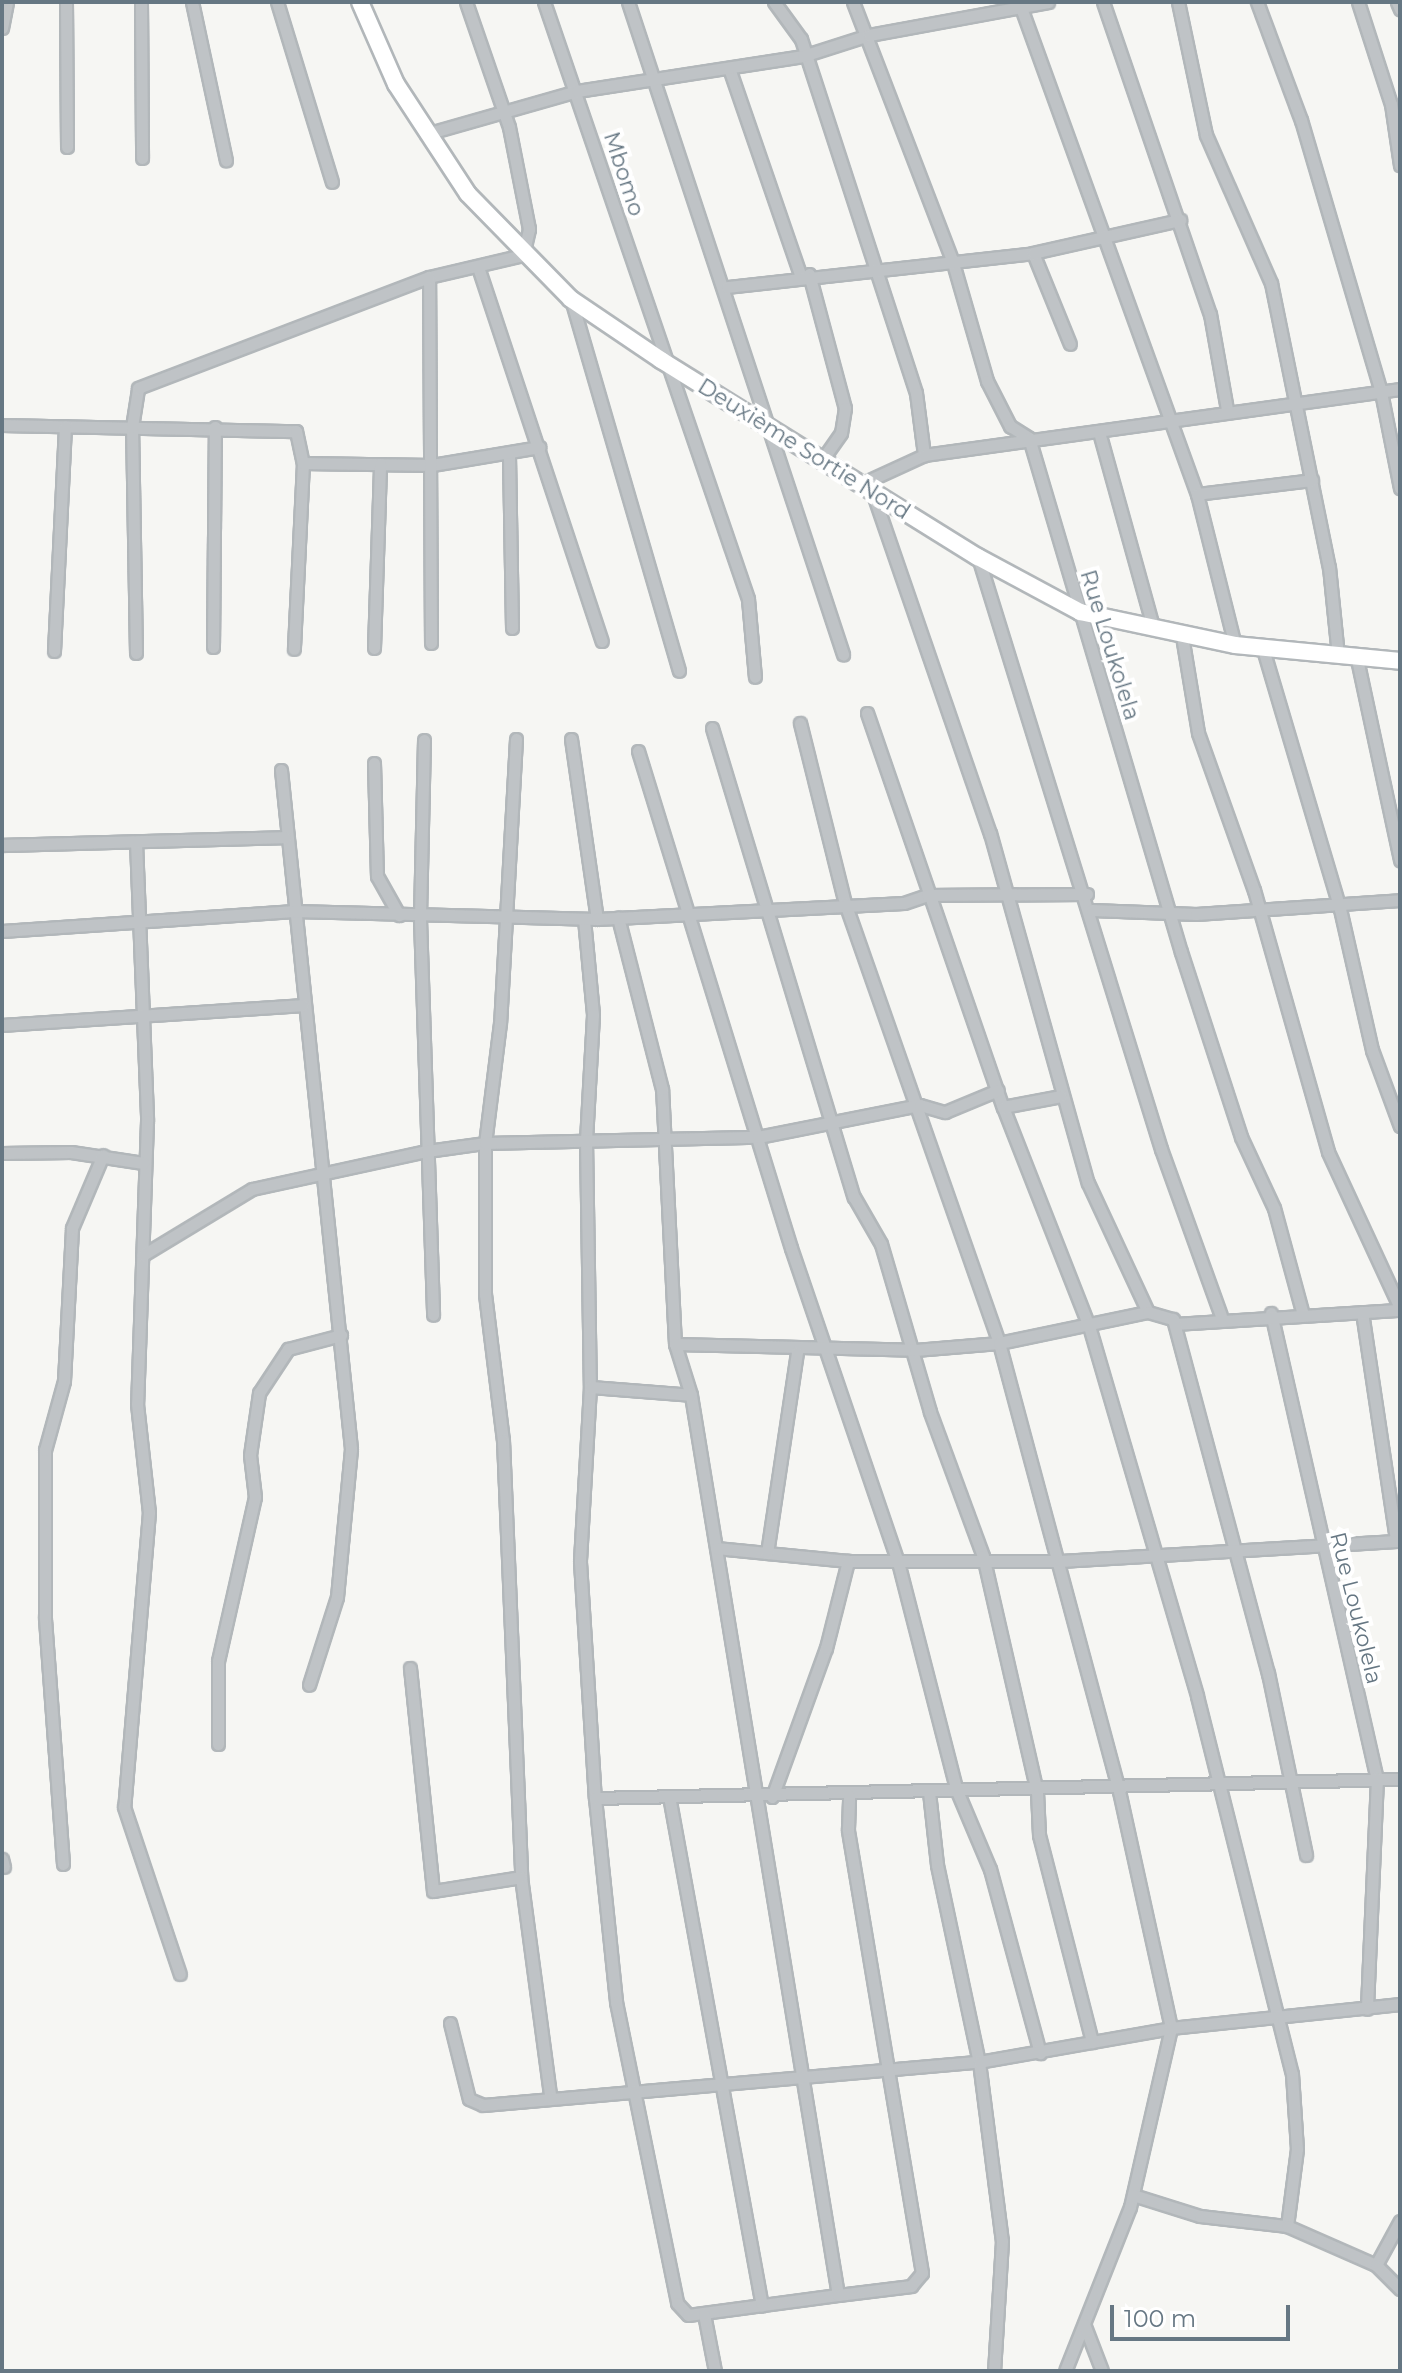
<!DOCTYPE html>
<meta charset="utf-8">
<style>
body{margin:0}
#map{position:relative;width:1402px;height:2373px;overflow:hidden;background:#f6f6f3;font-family:Montserrat,sans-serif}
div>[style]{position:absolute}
.roads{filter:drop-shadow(2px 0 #b2b7ba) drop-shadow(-2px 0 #b2b7ba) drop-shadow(0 2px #b2b7ba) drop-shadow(0 -2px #b2b7ba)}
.minor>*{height:11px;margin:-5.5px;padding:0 5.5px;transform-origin:5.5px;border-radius:5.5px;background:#bfc3c6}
.primary>*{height:16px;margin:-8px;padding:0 8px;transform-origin:8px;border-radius:8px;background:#fff}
span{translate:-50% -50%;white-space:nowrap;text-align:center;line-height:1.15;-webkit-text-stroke:8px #fff;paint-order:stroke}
.street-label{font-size:22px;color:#667783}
.frame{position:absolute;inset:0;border:4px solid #667783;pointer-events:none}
.scale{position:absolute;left:1110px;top:2305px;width:180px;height:36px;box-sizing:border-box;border:4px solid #667783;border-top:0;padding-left:10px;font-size:24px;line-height:28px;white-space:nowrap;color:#667783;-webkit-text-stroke:6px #fff;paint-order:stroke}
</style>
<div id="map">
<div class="roads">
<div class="minor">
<i style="left:66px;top:2px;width:145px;rotate:89.6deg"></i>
<i style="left:141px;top:2px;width:156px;rotate:89.6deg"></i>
<i style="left:192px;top:2px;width:162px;rotate:77.9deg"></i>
<i style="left:277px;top:2px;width:188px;rotate:73deg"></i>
<i style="left:544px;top:2px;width:631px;rotate:71.13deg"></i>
<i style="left:748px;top:599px;width:78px;rotate:84.9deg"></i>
<i style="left:628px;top:2px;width:687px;rotate:71.75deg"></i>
<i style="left:774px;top:2px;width:46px;rotate:53.9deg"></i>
<i style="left:801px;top:39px;width:372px;rotate:72deg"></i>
<i style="left:916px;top:393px;width:63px;rotate:82.6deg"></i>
<i style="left:853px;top:2px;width:280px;rotate:69deg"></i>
<i style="left:953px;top:263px;width:123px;rotate:73.9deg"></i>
<i style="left:987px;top:381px;width:51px;rotate:62.9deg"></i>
<i style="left:1010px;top:426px;width:22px;rotate:32deg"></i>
<i style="left:1029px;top:438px;width:536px;rotate:73.53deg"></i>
<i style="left:1181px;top:952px;width:194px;rotate:72deg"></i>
<i style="left:1241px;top:1137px;width:78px;rotate:65.1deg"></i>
<i style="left:1274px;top:1208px;width:111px;rotate:74.8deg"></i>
<i style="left:1019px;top:2px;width:523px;rotate:70.11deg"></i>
<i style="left:1197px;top:494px;width:156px;rotate:75.9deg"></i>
<i style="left:1103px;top:2px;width:330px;rotate:71.1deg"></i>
<i style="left:1210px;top:314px;width:97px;rotate:79.9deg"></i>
<i style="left:1178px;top:2px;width:136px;rotate:78.1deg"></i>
<i style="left:1206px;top:135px;width:162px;rotate:66.3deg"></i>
<i style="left:1271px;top:283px;width:290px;rotate:78.5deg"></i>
<i style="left:1329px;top:567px;width:89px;rotate:84.2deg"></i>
<i style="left:1257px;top:2px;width:126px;rotate:69.6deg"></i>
<i style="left:1301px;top:120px;width:284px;rotate:73.6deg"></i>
<i style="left:1381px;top:392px;width:98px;rotate:78.8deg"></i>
<i style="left:1358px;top:2px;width:107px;rotate:72.1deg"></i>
<i style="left:1391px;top:104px;width:62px;rotate:81.6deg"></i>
<i style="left:1397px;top:2px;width:8px;rotate:67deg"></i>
<i style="left:2px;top:28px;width:26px;rotate:-79deg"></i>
<i style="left:729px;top:68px;width:218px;rotate:71deg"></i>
<i style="left:426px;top:134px;width:157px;rotate:-15.9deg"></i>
<i style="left:577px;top:91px;width:229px;rotate:-8.8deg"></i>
<i style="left:803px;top:56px;width:69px;rotate:-17.7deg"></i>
<i style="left:869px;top:35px;width:182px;rotate:-10.4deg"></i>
<i style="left:1033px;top:253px;width:98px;rotate:67.9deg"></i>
<i style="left:478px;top:267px;width:394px;rotate:71.7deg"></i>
<i style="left:809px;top:274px;width:139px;rotate:75deg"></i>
<i style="left:845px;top:408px;width:25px;rotate:99deg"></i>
<i style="left:841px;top:433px;width:28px;rotate:125deg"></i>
<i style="left:727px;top:287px;width:308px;rotate:-6.3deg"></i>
<i style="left:1033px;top:253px;width:151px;rotate:-12.7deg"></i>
<i style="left:571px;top:299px;width:387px;rotate:73.8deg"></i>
<i style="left:2px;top:425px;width:294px;rotate:1.2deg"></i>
<i style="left:296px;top:431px;width:33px;rotate:78deg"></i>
<i style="left:303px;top:463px;width:186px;rotate:92.8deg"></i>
<i style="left:1099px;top:432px;width:202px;rotate:74.5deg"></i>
<i style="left:509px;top:456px;width:172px;rotate:89deg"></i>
<i style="left:303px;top:463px;width:129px;rotate:0.9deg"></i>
<i style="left:432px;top:465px;width:109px;rotate:-9.5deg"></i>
<i style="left:861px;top:484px;width:69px;rotate:-24.7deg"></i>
<i style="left:924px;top:455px;width:481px;rotate:-7.9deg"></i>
<i style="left:872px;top:491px;width:362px;rotate:71deg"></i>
<i style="left:990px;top:833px;width:363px;rotate:74.4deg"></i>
<i style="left:1088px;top:1183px;width:142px;rotate:65.1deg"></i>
<i style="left:1197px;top:494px;width:116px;rotate:-6.9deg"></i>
<i style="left:978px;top:557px;width:620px;rotate:72.82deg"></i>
<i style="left:1161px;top:1149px;width:177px;rotate:70.2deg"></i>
<i style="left:1182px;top:636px;width:98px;rotate:80.6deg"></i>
<i style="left:1198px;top:733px;width:167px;rotate:70.4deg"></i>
<i style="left:1254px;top:890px;width:272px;rotate:74.2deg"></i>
<i style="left:1328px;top:1152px;width:172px;rotate:65.2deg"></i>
<i style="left:431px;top:643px;width:366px;rotate:-90.3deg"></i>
<i style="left:429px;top:277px;width:97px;rotate:-13.2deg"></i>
<i style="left:523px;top:255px;width:27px;rotate:-77deg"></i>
<i style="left:529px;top:229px;width:104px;rotate:-101.1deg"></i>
<i style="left:509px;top:127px;width:132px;rotate:-109deg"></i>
<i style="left:213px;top:647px;width:220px;rotate:-89.5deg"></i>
<i style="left:374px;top:648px;width:184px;rotate:-88.1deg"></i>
<i style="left:1263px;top:649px;width:271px;rotate:73.5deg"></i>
<i style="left:1340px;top:909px;width:145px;rotate:77.2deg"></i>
<i style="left:1372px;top:1050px;width:81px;rotate:69.8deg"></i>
<i style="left:54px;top:651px;width:225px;rotate:-87.2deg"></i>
<i style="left:136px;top:653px;width:226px;rotate:-91deg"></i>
<i style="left:132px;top:427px;width:39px;rotate:-81deg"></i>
<i style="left:138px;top:388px;width:311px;rotate:-20.9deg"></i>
<i style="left:1357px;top:659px;width:206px;rotate:77.9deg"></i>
<i style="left:867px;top:713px;width:417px;rotate:71deg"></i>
<i style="left:1003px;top:1107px;width:235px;rotate:68.6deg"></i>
<i style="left:1089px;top:1326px;width:385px;rotate:73.7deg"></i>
<i style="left:1197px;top:1696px;width:390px;rotate:75.9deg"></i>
<i style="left:1292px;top:2074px;width:75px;rotate:86.2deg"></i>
<i style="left:1297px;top:2149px;width:78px;rotate:97.4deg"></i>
<i style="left:800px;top:723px;width:186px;rotate:76deg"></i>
<i style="left:845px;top:903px;width:466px;rotate:70.7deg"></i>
<i style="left:999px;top:1343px;width:464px;rotate:75deg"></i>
<i style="left:1119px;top:1791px;width:243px;rotate:77.6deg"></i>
<i style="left:1171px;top:2028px;width:184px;rotate:102.9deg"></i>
<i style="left:1130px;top:2207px;width:176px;rotate:111.6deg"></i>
<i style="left:712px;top:728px;width:490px;rotate:73.2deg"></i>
<i style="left:854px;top:1197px;width:54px;rotate:60.1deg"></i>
<i style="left:881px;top:1244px;width:175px;rotate:73.7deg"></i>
<i style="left:930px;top:1412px;width:153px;rotate:69.8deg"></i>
<i style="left:983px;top:1556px;width:242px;rotate:77.1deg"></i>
<i style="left:1037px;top:1792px;width:43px;rotate:87.3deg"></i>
<i style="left:1039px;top:1835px;width:214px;rotate:75.6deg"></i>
<i style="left:516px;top:739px;width:284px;rotate:93.2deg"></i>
<i style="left:500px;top:1023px;width:121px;rotate:97.1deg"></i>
<i style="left:485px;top:1143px;width:151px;rotate:90deg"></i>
<i style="left:485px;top:1294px;width:147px;rotate:83deg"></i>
<i style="left:503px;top:1440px;width:437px;rotate:87.6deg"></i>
<i style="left:521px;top:1877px;width:219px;rotate:82.4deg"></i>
<i style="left:571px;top:739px;width:182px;rotate:81.8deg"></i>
<i style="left:424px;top:740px;width:179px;rotate:91.3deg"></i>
<i style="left:420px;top:919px;width:396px;rotate:88.1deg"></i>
<i style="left:638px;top:751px;width:520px;rotate:72.89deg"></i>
<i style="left:791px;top:1248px;width:332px;rotate:71.2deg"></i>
<i style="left:898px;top:1562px;width:236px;rotate:75.6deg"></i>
<i style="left:957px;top:1791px;width:85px;rotate:67.1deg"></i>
<i style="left:990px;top:1869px;width:191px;rotate:74.8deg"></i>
<i style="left:374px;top:763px;width:113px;rotate:88.5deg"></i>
<i style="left:377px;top:876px;width:45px;rotate:60.6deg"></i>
<i style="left:281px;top:770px;width:683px;rotate:84.11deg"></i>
<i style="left:351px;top:1449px;width:149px;rotate:95.4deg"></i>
<i style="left:337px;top:1597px;width:92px;rotate:107.7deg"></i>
<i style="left:136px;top:842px;width:279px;rotate:87.7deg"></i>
<i style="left:147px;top:1121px;width:283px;rotate:92deg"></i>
<i style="left:137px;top:1404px;width:109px;rotate:83.7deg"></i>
<i style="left:149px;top:1512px;width:296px;rotate:94.8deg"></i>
<i style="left:124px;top:1807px;width:176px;rotate:71.5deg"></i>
<i style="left:2px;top:845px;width:283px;rotate:-1.6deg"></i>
<i style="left:1092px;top:910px;width:104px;rotate:2.2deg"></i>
<i style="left:1196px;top:914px;width:204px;rotate:-3.9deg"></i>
<i style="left:584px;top:919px;width:96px;rotate:84.6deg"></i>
<i style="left:593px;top:1015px;width:125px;rotate:93.2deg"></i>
<i style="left:586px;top:1140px;width:247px;rotate:89.1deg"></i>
<i style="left:590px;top:1387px;width:175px;rotate:93.3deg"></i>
<i style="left:580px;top:1562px;width:236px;rotate:86.4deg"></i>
<i style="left:595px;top:1798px;width:205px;rotate:84.1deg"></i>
<i style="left:616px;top:2002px;width:307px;rotate:78.5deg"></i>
<i style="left:677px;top:2303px;width:16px;rotate:47deg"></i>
<i style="left:688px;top:2315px;width:151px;rotate:-7.6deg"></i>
<i style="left:838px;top:2295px;width:912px;rotate:-99.28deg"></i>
<i style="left:691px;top:1395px;width:53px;rotate:-107.4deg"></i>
<i style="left:675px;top:1344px;width:255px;rotate:-92.9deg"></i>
<i style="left:662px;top:1089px;width:177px;rotate:-104.4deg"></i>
<i style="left:2px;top:931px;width:293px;rotate:-3.9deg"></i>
<i style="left:294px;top:911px;width:303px;rotate:1.5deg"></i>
<i style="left:597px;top:919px;width:307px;rotate:-3deg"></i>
<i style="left:904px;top:903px;width:24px;rotate:-19deg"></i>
<i style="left:927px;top:895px;width:160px;rotate:-0.4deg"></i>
<i style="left:2px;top:1025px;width:301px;rotate:-3.8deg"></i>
<i style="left:1003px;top:1107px;width:59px;rotate:-10.7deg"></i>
<i style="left:2px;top:1153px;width:69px;rotate:-0.8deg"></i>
<i style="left:71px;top:1152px;width:73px;rotate:8.7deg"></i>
<i style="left:143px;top:1255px;width:127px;rotate:-31.2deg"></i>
<i style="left:252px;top:1189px;width:179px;rotate:-12.3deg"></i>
<i style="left:427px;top:1151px;width:59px;rotate:-7.9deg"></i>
<i style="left:485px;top:1143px;width:273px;rotate:-1.3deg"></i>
<i style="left:758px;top:1137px;width:165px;rotate:-11.2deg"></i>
<i style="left:920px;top:1105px;width:26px;rotate:16deg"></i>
<i style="left:945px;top:1112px;width:57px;rotate:-22.5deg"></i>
<i style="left:1362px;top:1312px;width:231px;rotate:81.5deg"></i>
<i style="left:1271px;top:1313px;width:477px;rotate:77.2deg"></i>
<i style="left:1377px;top:1778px;width:231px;rotate:92.5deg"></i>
<i style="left:1176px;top:1324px;width:224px;rotate:-3.6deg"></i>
<i style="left:675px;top:1344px;width:240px;rotate:1.4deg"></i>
<i style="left:915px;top:1350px;width:84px;rotate:-4.8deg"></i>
<i style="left:999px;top:1343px;width:152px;rotate:-11.8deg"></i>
<i style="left:1148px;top:1312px;width:26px;rotate:16deg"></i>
<i style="left:1173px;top:1319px;width:367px;rotate:75deg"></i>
<i style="left:1268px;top:1673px;width:186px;rotate:78.2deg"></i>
<i style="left:590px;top:1387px;width:101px;rotate:4.5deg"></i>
<i style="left:716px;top:1548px;width:133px;rotate:5.6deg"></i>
<i style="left:848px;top:1561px;width:212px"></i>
<i style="left:1060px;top:1561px;width:341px;rotate:-3.4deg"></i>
<i style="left:767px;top:1553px;width:203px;rotate:-81.5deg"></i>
<i style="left:410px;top:1668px;width:224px;rotate:84.1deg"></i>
<i style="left:433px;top:1891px;width:89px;rotate:-9deg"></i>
<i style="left:218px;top:1744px;width:83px;rotate:-90deg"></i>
<i style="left:218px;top:1661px;width:168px;rotate:-77.3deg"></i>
<i style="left:255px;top:1497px;width:42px;rotate:-96.8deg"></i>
<i style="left:250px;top:1455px;width:63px;rotate:-81.7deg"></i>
<i style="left:259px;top:1393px;width:53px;rotate:-56.6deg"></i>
<i style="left:288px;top:1349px;width:55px;rotate:-14.8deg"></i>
<i style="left:929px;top:1792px;width:73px;rotate:83.7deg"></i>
<i style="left:937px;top:1865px;width:201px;rotate:78deg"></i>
<i style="left:979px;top:2062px;width:180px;rotate:82.7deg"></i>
<i style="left:1002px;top:2241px;width:130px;rotate:93.5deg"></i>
<i style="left:669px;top:1796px;width:518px;rotate:79.67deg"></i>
<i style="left:772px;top:1797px;width:158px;rotate:-70.1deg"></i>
<i style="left:826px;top:1648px;width:90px;rotate:-75.8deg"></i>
<i style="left:595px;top:1798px;width:805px;rotate:-1.35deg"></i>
<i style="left:2px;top:1859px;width:8px;rotate:76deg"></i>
<i style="left:63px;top:1864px;width:248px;rotate:-94.2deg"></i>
<i style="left:45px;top:1617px;width:167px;rotate:-90deg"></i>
<i style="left:45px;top:1450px;width:72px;rotate:-74.6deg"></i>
<i style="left:64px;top:1381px;width:153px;rotate:-87deg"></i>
<i style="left:72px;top:1228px;width:79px;rotate:-67deg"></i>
<i style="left:450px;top:2023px;width:78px;rotate:76deg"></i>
<i style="left:469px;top:2099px;width:15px;rotate:23deg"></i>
<i style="left:483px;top:2105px;width:498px;rotate:-5deg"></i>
<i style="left:979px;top:2062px;width:195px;rotate:-10deg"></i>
<i style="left:1171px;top:2028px;width:230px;rotate:-6deg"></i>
<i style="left:1133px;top:2195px;width:70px;rotate:17.4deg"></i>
<i style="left:1200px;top:2216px;width:88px;rotate:6.6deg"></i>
<i style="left:1287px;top:2226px;width:97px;rotate:23.7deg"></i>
<i style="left:1400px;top:2221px;width:50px;rotate:118.6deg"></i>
<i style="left:1376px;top:2265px;width:34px;rotate:45deg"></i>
<i style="left:838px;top:2295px;width:74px;rotate:-7deg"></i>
<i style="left:911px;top:2286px;width:17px;rotate:-50deg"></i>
<i style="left:922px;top:2273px;width:450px;rotate:-99.5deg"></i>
<i style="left:848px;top:1829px;width:33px;rotate:-88deg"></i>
<i style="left:704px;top:2314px;width:58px;rotate:79.1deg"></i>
<i style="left:1084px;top:2324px;width:50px;rotate:69deg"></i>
</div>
<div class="primary">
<i style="left:360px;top:2px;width:90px;rotate:66.3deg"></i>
<i style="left:396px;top:84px;width:131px;rotate:56.8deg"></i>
<i style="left:468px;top:194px;width:147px;rotate:45.6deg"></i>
<i style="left:571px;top:299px;width:109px;rotate:34.1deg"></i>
<i style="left:661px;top:360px;width:373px;rotate:31.9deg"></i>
<i style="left:978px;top:557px;width:116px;rotate:28.3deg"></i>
<i style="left:1080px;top:612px;width:158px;rotate:12deg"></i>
<i style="left:1235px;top:645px;width:166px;rotate:5.5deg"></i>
</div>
</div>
<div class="street-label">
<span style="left:624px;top:174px;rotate:72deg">Mbomo</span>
<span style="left:804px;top:449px;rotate:32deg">Deuxième Sortie Nord</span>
<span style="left:1110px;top:645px;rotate:73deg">Rue Loukolela</span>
<span style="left:1356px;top:1608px;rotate:76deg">Rue Loukolela</span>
</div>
<div class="frame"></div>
<div class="scale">100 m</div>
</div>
